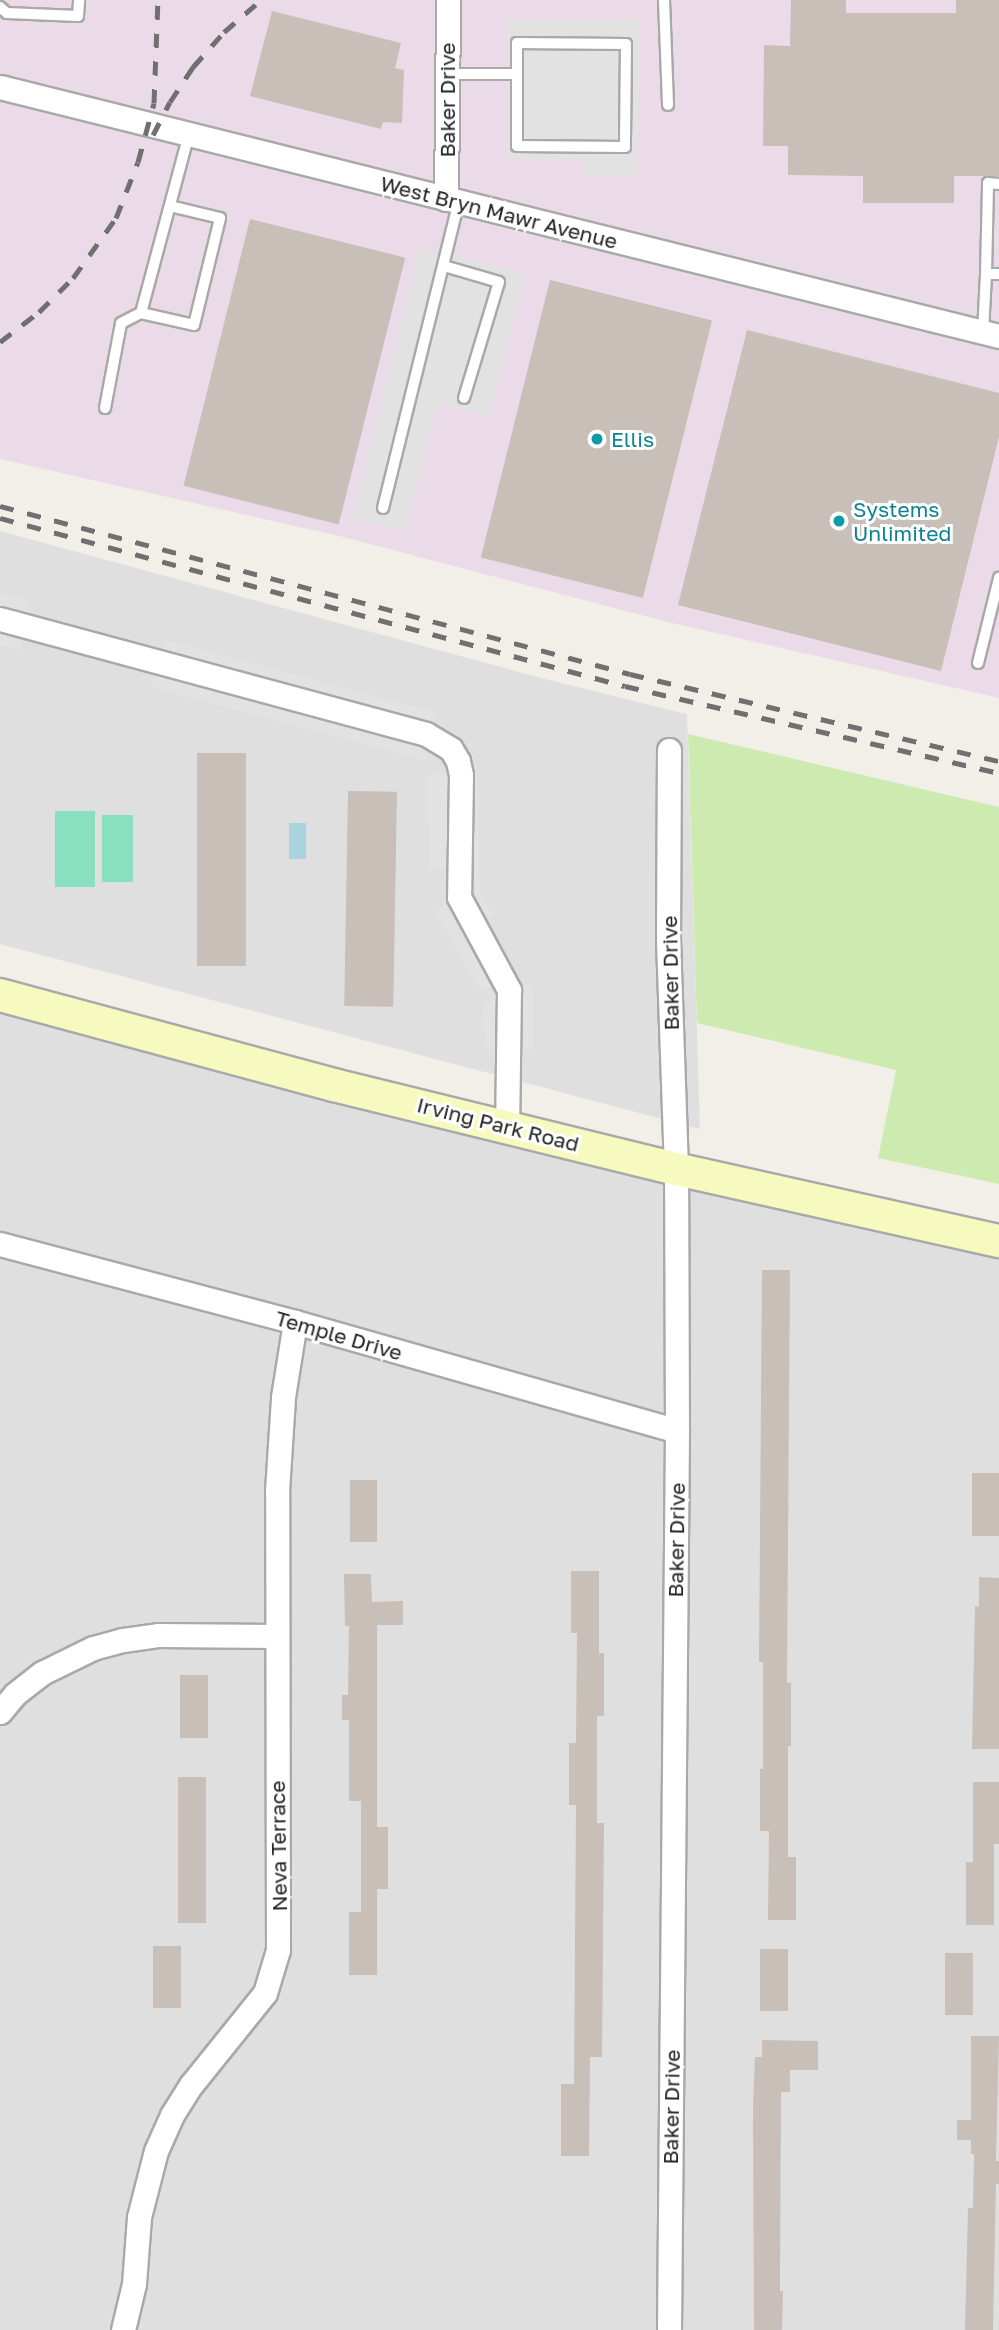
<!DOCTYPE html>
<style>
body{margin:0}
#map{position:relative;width:999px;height:2330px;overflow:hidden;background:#f2efe9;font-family:"Golos Text",sans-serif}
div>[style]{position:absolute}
.residential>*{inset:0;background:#e0dfdf}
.industrial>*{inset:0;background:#ebdbe8}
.grass>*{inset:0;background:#cdebb0}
.pitch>*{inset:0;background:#88e0be;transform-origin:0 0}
.parking>*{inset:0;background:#e2e2e2;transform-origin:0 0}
.water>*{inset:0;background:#aad3df;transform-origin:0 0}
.building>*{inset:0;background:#c7bfb8;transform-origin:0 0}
.roads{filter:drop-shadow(2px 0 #a9a9a9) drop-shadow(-2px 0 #a9a9a9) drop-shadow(0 2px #a9a9a9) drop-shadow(0 -2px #a9a9a9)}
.service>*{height:10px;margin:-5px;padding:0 5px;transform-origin:5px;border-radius:5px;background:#fff}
.minor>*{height:23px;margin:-11.5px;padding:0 11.5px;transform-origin:11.5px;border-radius:11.5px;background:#fff}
.secondary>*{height:32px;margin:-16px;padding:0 16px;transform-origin:16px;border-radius:16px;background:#f7fabf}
.rail>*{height:5px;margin-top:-2.5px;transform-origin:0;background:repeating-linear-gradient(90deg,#707070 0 14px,transparent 0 28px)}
.dots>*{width:19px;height:19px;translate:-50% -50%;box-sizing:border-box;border:4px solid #fff;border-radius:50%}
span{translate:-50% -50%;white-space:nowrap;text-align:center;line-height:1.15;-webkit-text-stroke:6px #fff;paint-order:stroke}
.street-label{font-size:21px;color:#222}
.culture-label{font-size:21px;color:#0d838f}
.left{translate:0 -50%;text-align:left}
</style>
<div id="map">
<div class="residential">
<i style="clip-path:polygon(0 531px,545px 679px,687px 714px,700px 1129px,0 944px)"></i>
<i style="clip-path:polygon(0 1010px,532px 1148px,999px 1259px,999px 2330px,0 2330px)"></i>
</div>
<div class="industrial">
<i style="clip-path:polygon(0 0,999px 0,999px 698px,668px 622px,339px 536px,0 459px)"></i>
</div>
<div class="grass">
<i style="clip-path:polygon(688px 734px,999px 807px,999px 1184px,878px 1158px,896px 1070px,697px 1023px)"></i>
</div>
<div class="pitch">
<i style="left:55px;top:811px;width:40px;height:76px"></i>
<i style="left:102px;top:815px;width:31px;height:67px"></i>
</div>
<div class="parking">
<i style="clip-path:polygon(508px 19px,639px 19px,638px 177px,584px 175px,582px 159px,520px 159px,508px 155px)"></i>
<i style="clip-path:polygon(420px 248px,525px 274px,489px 416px,438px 404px,406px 531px,353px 518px)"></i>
<i style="clip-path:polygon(0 593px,29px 601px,20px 650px,0 645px)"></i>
<i style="left:165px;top:640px;width:282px;height:49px;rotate:15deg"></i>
<i style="clip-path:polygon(477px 765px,480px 897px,495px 914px,483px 923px,516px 984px,533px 985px,533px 1049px,485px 1047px,483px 1002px,494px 998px,492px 987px,480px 991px,435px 912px,449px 904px,446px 870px,429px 869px,428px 776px)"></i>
</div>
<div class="water">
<i style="left:289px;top:823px;width:17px;height:36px"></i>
</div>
<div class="building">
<i style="clip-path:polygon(791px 0,846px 0,846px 13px,956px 13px,956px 0,999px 0,999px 176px,954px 176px,954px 203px,863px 203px,863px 176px,788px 175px,788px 146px,763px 146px,764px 45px,790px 46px)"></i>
<i style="clip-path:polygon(272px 11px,401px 43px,395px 68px,404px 70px,402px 123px,383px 122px,381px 129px,250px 96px)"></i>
<i style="left:250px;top:219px;width:160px;height:275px;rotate:14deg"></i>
<i style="left:550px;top:280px;width:167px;height:286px;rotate:14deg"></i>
<i style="clip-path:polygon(747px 330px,999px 393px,999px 437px,941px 671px,678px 605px)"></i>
<i style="left:197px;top:753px;width:49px;height:213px"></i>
<i style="left:348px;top:791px;width:49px;height:215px;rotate:1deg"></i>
<i style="clip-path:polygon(762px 1270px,790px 1270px,787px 1683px,791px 1683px,791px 1746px,788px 1746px,788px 1857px,796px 1857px,796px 1920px,768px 1920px,769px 1831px,760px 1831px,760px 1769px,763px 1769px,763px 1662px,759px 1662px)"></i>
<i style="left:972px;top:1473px;width:27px;height:63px"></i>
<i style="left:350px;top:1480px;width:27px;height:62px"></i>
<i style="clip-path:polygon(571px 1571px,599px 1571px,599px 1653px,604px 1653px,604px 1716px,597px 1716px,597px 1823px,604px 1823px,602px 2057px,590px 2057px,589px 2156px,561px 2156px,561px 2084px,574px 2084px,576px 1805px,569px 1805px,569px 1743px,576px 1743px,577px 1633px,571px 1633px)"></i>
<i style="clip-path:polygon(344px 1574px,371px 1574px,372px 1602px,403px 1601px,403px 1625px,377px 1625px,377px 1827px,388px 1827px,388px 1889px,377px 1889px,377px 1975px,349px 1975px,349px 1912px,361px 1912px,361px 1801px,349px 1801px,349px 1720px,342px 1720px,342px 1695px,348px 1695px,349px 1626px,345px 1626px)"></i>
<i style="clip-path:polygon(979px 1577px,999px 1578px,999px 1749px,972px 1749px,975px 1606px,979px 1607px)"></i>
<i style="left:180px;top:1675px;width:28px;height:63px"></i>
<i style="left:178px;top:1777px;width:28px;height:146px"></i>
<i style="clip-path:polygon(973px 1782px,999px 1782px,999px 1844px,994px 1844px,994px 1925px,966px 1925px,966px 1862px,973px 1862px)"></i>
<i style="left:153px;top:1946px;width:28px;height:62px"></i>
<i style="left:760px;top:1949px;width:28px;height:62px"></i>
<i style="left:945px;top:1953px;width:28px;height:62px"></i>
<i style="clip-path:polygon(971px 2036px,999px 2036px,996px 2161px,999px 2161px,999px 2184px,996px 2184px,993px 2330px,965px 2330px,968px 2208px,973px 2208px,974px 2154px,971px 2154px,971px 2140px,957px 2140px,957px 2120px,971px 2120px)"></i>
<i style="clip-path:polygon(762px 2040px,818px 2041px,818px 2070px,790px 2070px,790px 2092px,781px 2092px,780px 2291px,783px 2291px,782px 2330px,754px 2330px,753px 2107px,755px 2057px,762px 2057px)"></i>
</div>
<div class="roads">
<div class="service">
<i style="left:664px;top:0;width:105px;rotate:87.8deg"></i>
<i style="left:0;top:7px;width:9px;rotate:41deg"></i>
<i style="left:7px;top:13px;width:71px;rotate:2.4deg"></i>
<i style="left:78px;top:16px;width:16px;rotate:-86deg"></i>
<i style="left:447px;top:74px;width:70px"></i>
<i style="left:517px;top:74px;width:31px;rotate:-90deg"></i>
<i style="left:517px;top:43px;width:109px;rotate:0.5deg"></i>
<i style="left:626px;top:44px;width:103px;rotate:90.6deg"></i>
<i style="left:625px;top:147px;width:108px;rotate:-179.5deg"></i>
<i style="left:517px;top:146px;width:72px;rotate:-90deg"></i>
<i style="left:444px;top:266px;width:57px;rotate:16.2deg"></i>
<i style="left:499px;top:282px;width:121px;rotate:106.8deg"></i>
<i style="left:986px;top:274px;width:91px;rotate:-88.7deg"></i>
<i style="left:988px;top:183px;width:11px;rotate:5deg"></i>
<i style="left:141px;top:313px;width:54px;rotate:12.8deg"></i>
<i style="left:194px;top:325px;width:110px;rotate:-76.3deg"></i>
<i style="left:220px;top:218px;width:51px;rotate:-166.5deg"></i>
<i style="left:983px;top:332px;width:58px;rotate:-87deg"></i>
<i style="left:986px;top:274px;width:13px"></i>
<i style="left:105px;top:408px;width:86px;rotate:-79.3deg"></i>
<i style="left:121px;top:323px;width:22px;rotate:-27deg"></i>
<i style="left:141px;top:313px;width:185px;rotate:-75deg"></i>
<i style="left:383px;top:508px;width:315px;rotate:-76.1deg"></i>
<i style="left:978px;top:663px;width:88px;rotate:-76.1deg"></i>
</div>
<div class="minor">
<i style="left:0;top:87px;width:1030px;rotate:14deg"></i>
<i style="left:446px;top:199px;width:199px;rotate:-89.4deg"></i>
<i style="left:0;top:619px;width:441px;rotate:15.1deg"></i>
<i style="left:426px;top:734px;width:29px;rotate:31deg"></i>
<i style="left:451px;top:749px;width:14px;rotate:60deg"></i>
<i style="left:458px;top:761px;width:14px;rotate:78deg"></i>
<i style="left:461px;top:775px;width:122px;rotate:90.9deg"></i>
<i style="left:459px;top:897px;width:106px;rotate:61.7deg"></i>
<i style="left:509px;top:990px;width:135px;rotate:90.8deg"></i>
<i style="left:0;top:1244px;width:305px;rotate:14.8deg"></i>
<i style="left:295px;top:1322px;width:397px;rotate:15.9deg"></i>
<i style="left:0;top:1712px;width:23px;rotate:-50deg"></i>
<i style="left:15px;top:1694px;width:34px;rotate:-38deg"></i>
<i style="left:42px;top:1673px;width:57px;rotate:-26.1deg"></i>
<i style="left:93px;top:1648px;width:31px;rotate:-15deg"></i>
<i style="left:123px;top:1640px;width:35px;rotate:-8deg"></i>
<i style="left:158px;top:1635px;width:118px;rotate:0.5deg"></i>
<i style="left:123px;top:2330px;width:47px;rotate:-76.6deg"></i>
<i style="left:134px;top:2284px;width:67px;rotate:-85.7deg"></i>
<i style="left:139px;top:2217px;width:68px;rotate:-75.6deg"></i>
<i style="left:156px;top:2151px;width:39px;rotate:-66deg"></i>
<i style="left:172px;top:2115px;width:36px;rotate:-58deg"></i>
<i style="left:191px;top:2085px;width:118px;rotate:-51.2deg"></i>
<i style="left:265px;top:1993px;width:45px;rotate:-73.2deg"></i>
<i style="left:278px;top:1950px;width:459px;rotate:-90.1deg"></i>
<i style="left:277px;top:1491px;width:94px;rotate:-86.3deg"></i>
<i style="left:283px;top:1397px;width:76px;rotate:-80.9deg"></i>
<i style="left:669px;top:2330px;width:899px;rotate:-89.49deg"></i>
<i style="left:677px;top:1431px;width:262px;rotate:-90.2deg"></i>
<i style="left:676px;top:1169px;width:229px;rotate:-92deg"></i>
<i style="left:668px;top:940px;width:190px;rotate:-89.7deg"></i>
</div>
<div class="secondary">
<i style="left:0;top:995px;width:346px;rotate:15.1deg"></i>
<i style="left:334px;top:1085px;width:352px;rotate:13.8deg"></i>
<i style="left:676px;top:1169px;width:331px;rotate:12.6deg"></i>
</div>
</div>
<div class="rail">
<i style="left:153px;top:135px;width:37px;rotate:-63deg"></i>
<i style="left:170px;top:102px;width:42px;rotate:-56.7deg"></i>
<i style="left:193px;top:67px;width:47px;rotate:-48.5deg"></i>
<i style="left:224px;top:32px;width:49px;rotate:-40.9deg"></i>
<i style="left:0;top:342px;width:49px;rotate:-37.6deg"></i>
<i style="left:39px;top:312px;width:48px;rotate:-45deg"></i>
<i style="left:73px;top:278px;width:74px;rotate:-54.4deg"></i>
<i style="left:116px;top:218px;width:60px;rotate:-68.6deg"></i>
<i style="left:138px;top:162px;width:61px;rotate:-74.8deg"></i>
<i style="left:154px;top:103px;width:103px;rotate:-87.8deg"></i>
<i style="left:0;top:506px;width:652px;rotate:14.93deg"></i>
<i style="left:630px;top:674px;width:379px;rotate:13.3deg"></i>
<i style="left:0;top:518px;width:647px;rotate:15.05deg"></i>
<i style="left:625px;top:686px;width:384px;rotate:13.1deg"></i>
</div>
<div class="dots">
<i style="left:597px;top:439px;background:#0f9aa8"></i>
<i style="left:839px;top:521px;background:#0f9aa8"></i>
</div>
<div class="street-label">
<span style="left:447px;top:100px;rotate:-90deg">Baker Drive</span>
<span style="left:499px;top:212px;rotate:14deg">West Bryn Mawr Avenue</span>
<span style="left:670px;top:973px;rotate:-91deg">Baker Drive</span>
<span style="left:498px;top:1124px;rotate:14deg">Irving Park Road</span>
<span style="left:339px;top:1335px;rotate:16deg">Temple Drive</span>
<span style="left:676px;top:1540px;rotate:-89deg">Baker Drive</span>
<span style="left:278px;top:1846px;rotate:-91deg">Neva Terrace</span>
<span style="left:671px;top:2107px;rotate:-89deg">Baker Drive</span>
</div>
<div class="culture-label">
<span class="left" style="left:611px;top:439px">Ellis</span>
<span class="left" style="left:853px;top:521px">Systems<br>Unlimited</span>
</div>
</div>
